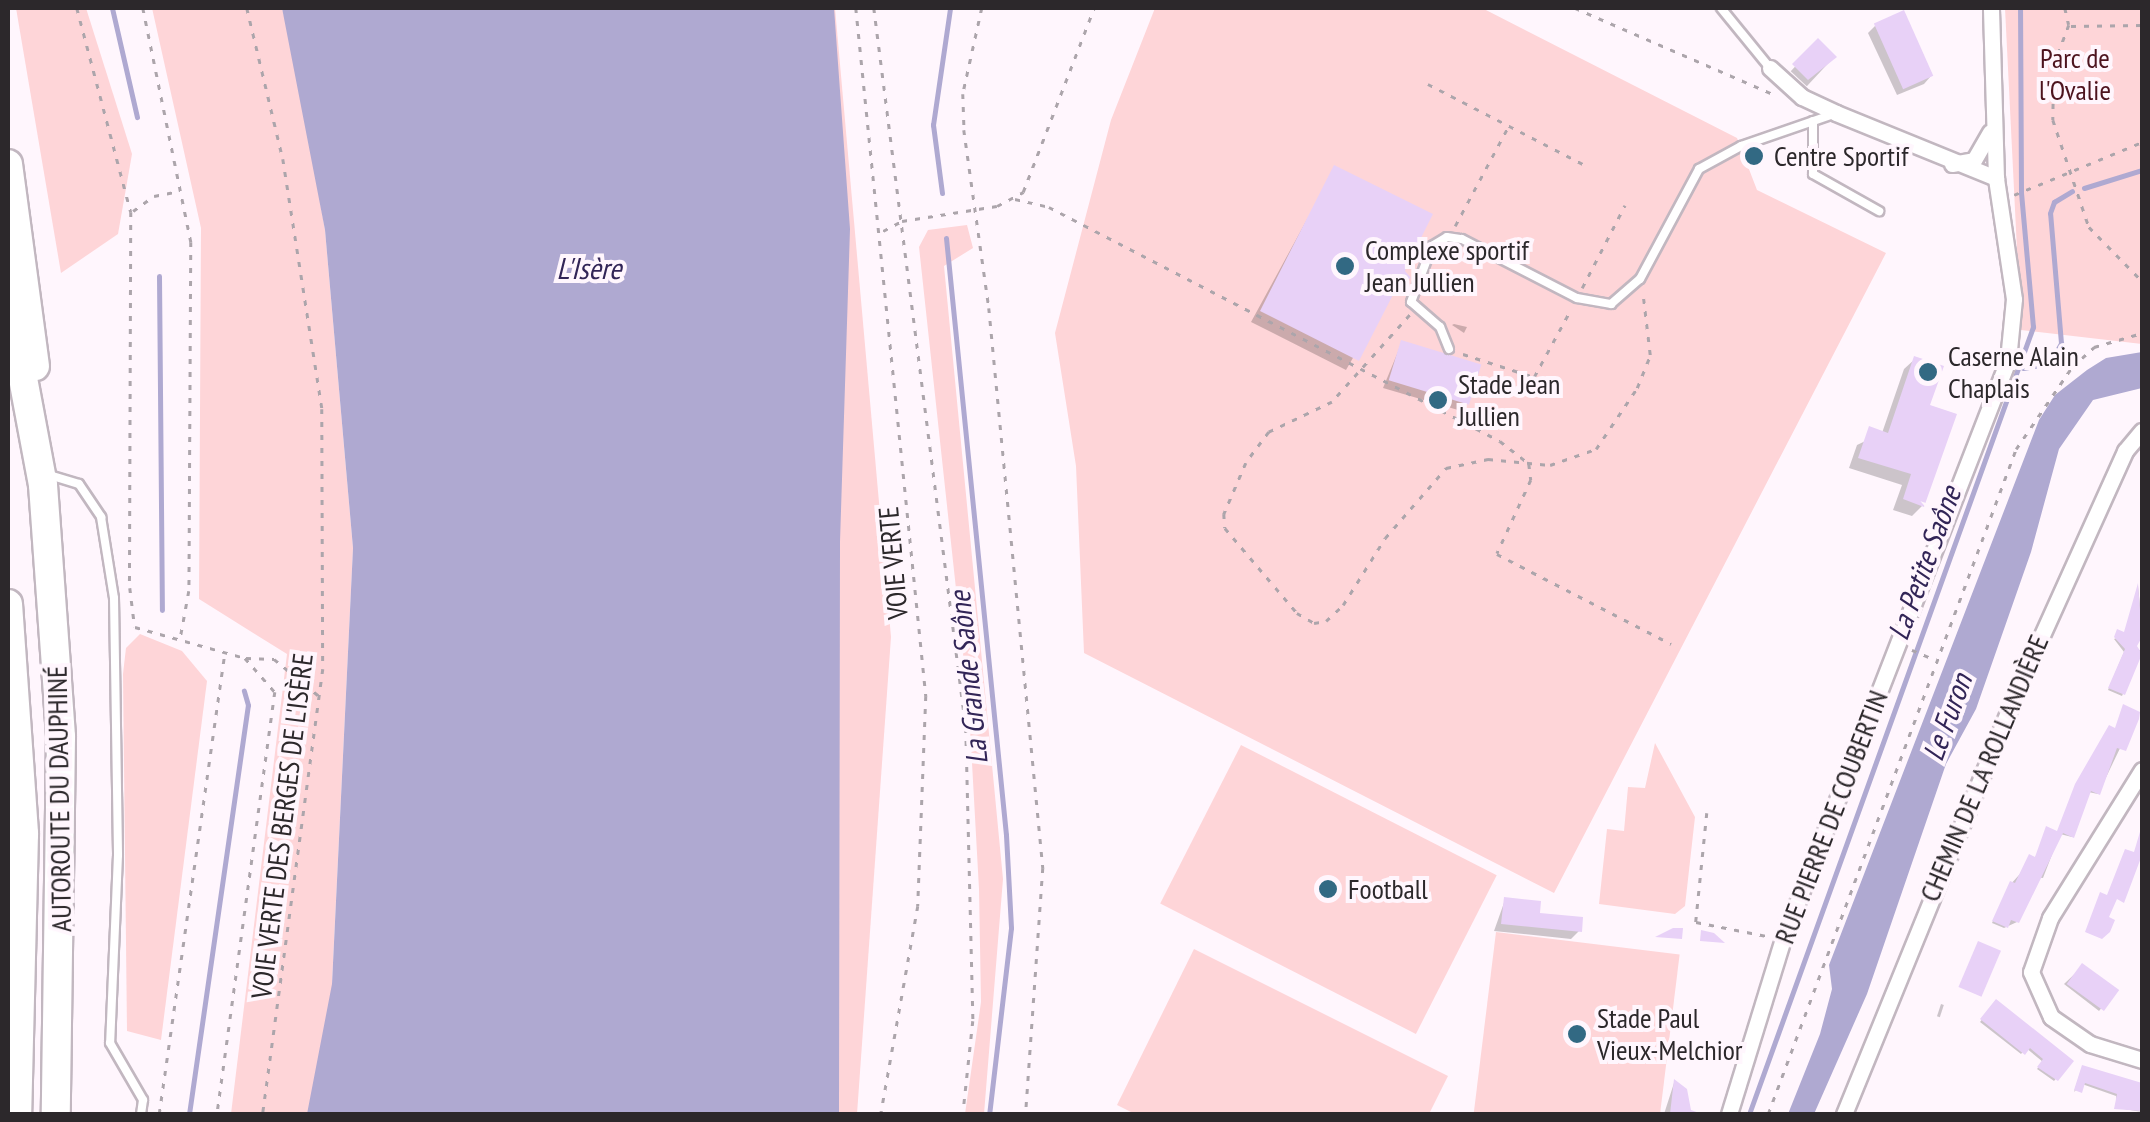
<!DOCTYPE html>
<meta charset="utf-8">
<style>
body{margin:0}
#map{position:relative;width:2150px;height:1122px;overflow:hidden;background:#fff6fd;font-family:"PT Sans Narrow",sans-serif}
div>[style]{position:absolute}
.green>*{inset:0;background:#fed5d8;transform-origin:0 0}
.water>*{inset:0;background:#afa9d1}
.shadow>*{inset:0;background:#0003;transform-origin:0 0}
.stream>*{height:5px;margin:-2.5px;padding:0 2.5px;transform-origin:2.5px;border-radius:2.5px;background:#afa9d1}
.building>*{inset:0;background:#e8d1f7;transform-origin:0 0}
.path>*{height:2.5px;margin-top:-1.25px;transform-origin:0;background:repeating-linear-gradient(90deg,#aca5ab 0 5px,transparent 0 13px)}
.roads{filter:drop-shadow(2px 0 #c2b7c0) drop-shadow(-2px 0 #c2b7c0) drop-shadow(0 2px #c2b7c0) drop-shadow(0 -2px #c2b7c0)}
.lane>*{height:8px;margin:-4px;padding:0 4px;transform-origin:4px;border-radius:4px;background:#fff}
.street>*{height:15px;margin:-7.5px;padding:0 7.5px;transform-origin:7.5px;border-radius:7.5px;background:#fff}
.highway>*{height:28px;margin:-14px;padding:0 14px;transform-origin:14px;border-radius:14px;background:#fff}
.dots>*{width:28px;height:28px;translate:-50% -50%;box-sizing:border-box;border:5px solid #fff6fd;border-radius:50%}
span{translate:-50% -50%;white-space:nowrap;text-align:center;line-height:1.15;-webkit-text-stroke:8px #fff6fd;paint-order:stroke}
.park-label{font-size:28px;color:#4d131e}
.poi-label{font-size:28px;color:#2c282b}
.left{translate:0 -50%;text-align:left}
.street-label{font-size:28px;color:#2c282b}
.water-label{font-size:30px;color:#322557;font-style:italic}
.frame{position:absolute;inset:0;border:10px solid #2c282b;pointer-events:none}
</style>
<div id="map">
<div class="green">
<i style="clip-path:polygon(16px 8px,86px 8px,132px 154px,118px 234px,61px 273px)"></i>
<i style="clip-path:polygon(152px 8px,282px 8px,296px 62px,325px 230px,353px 548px,332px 983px,352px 1075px,347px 1114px,231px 1114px,287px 654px,199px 599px,201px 228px)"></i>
<i style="clip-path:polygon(827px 8px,835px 8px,891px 637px,857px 1114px,807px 1114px)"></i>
<i style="clip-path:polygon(1155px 8px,1482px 8px,1737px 138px,1757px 190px,1886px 253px,1554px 893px,1084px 653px,1076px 466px,1055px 333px,1111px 120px)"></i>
<i style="clip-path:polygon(2005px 8px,2142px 8px,2142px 344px,2021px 330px)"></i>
<i style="clip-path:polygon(967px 225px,973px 248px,944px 266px,1003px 879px,984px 1114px,965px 1114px,981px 1002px,979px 889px,969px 709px,919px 247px,928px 230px)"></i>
<i style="clip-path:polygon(140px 634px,182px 651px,207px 681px,161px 1040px,127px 1031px,123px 674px,126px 648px)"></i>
<i style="clip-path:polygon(1655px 743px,1695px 817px,1685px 906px,1675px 914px,1599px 904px,1607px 829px,1624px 831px,1628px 787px,1645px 788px)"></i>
<i style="left:1241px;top:745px;width:287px;height:178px;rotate:27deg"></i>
<i style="left:1496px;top:932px;width:185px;height:183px;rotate:7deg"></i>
<i style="clip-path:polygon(1194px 949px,1448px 1076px,1429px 1114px,1135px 1114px,1117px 1105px)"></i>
</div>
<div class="water">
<i style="clip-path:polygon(282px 8px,834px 8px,850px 229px,840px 542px,839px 1114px,307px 1114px,332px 984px,353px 548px,325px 230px)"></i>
<i style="clip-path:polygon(2142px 352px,2142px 388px,2093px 400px,2059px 449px,2031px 552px,1976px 709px,1946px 764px,1867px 994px,1814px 1114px,1788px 1114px,1820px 1034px,1832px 989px,1829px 965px,2039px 420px,2055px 395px,2087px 370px,2106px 358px)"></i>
</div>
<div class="shadow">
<i style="clip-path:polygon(1876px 25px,1931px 76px,1924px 84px,1897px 95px,1868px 33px)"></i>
<i style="left:1818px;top:42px;width:22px;height:40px;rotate:43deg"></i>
<i style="clip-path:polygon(1335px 168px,1417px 260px,1401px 270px,1407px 278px,1392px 290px,1346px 370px,1251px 322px)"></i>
<i style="clip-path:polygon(1452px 325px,1454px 324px,1467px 327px,1464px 333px)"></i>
<i style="clip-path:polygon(1402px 342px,1466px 402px,1458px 410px,1383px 388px)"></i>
<i style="clip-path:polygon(1915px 359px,1927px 406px,1922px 506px,1912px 516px,1893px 510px,1902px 485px,1849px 468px,1857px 445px,1882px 433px,1904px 369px)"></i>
<i style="clip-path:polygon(2138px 586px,2142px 625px,2133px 647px,2141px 651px,2122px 696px,2108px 690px,2124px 652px,2114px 639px,2124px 635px)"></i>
<i style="clip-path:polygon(2137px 713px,2098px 794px,2088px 792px,2072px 837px,2060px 834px,2043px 878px,2034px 877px,2017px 922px,2004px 928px,1992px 923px,2009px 886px,2057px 833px,2114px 731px)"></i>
<i style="clip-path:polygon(1505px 900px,1537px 915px,1579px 931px,1571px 939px,1494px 931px)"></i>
<i style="clip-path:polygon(2082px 967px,2115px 991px,2099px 1011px,2064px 984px)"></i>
<i style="clip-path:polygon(1996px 1003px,2070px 1062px,2054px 1081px,2037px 1069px,2043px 1062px,2026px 1048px,2021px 1054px,1980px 1022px)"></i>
<i style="left:1941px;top:1004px;width:3px;height:13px;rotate:18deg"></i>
<i style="clip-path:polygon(2081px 1070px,2142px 1089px,2142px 1112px,2118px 1108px,2116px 1096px,2082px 1084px,2074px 1092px)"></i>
<i style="clip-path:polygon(1674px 1083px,1689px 1113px,1700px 1114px,1664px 1114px)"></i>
</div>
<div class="stream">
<i style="left:112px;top:8px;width:112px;rotate:77.1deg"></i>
<i style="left:2084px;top:188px;width:61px;rotate:-17.2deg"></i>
<i style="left:942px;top:193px;width:69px;rotate:-97.5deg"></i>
<i style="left:933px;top:125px;width:118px;rotate:-81.7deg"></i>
<i style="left:946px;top:238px;width:600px;rotate:84.26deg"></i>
<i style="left:1006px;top:835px;width:93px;rotate:86.9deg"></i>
<i style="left:1011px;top:928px;width:187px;rotate:96.7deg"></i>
<i style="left:159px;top:276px;width:334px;rotate:89.5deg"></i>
<i style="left:2023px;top:368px;width:27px;rotate:-10deg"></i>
<i style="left:2050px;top:363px;width:23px;rotate:-61deg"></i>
<i style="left:2061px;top:343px;width:130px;rotate:-94.8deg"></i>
<i style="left:2050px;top:213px;width:12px;rotate:-70deg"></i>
<i style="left:2054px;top:202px;width:21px;rotate:-31deg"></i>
<i style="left:189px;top:1114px;width:413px;rotate:-81.8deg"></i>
<i style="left:248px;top:705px;width:15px;rotate:-106deg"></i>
<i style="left:1749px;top:1114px;width:837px;rotate:-70.16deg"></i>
<i style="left:2033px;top:327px;width:135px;rotate:-95.1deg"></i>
<i style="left:2021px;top:193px;width:185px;rotate:-90.3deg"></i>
</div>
<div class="building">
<i style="left:1904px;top:10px;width:72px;height:33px;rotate:66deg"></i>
<i style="clip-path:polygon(1818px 38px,1837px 57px,1808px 80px,1792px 64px)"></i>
<i style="clip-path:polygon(1334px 165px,1433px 214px,1416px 248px,1420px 260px,1410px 260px,1405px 271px,1411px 278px,1399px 283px,1359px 361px,1260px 311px)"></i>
<i style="left:1401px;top:340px;width:84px;height:42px;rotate:17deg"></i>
<i style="clip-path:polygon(1914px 356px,1944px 366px,1930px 405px,1957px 414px,1924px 507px,1903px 499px,1911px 474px,1858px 458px,1869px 426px,1888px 433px)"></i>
<i style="clip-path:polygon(2138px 583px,2142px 637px,2137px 646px,2142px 654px,2125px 695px,2108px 688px,2125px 649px,2114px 637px,2117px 629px,2124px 632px)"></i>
<i style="clip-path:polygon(2123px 704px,2140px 712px,2139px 719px,2126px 751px,2117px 748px,2100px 795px,2091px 791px,2074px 838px,2063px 833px,2019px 923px,2011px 920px,2008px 928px,1992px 921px,2010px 881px,2015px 883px,2029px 854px,2035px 857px,2046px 826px,2057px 831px,2075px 784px,2109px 725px,2115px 728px)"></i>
<i style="clip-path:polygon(2142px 825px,2142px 855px,2124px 903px,2117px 899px,2109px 917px,2115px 920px,2110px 932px,2102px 939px,2085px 932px,2100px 892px,2107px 895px,2125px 849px,2134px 852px)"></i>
<i style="clip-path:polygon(1504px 897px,1541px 901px,1540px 913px,1583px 917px,1582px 932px,1501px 924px)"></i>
<i style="clip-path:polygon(1683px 928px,1682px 939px,1655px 937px,1673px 928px)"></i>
<i style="clip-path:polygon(1701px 930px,1714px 933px,1725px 943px,1700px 941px)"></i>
<i style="left:1978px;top:941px;width:25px;height:50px;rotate:23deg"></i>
<i style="left:2082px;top:963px;width:46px;height:26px;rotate:36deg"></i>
<i style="clip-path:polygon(1996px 999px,2074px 1061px,2058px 1081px,2037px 1067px,2043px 1059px,2030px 1048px,2025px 1055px,1980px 1019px)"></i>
<i style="clip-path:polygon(2082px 1065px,2142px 1083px,2142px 1111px,2114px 1109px,2117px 1094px,2085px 1083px,2082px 1093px,2074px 1090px)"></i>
<i style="clip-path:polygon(1674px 1079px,1687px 1089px,1691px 1110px,1702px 1114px,1670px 1114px)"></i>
</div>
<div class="path">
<i style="left:77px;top:8px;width:211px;rotate:75.2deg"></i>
<i style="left:131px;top:212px;width:376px;rotate:90.2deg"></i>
<i style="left:130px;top:588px;width:39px;rotate:83deg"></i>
<i style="left:135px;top:627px;width:114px;rotate:15.7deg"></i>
<i style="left:245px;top:658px;width:45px;rotate:48.6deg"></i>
<i style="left:275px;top:692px;width:426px;rotate:97.8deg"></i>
<i style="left:143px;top:8px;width:239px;rotate:78.4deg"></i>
<i style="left:191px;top:242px;width:349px;rotate:90.3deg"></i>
<i style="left:189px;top:591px;width:45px;rotate:100.3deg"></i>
<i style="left:247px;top:8px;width:155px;rotate:76.6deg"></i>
<i style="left:283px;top:159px;width:253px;rotate:81.1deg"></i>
<i style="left:322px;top:409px;width:260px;rotate:89.8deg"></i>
<i style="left:323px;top:669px;width:449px;rotate:97.7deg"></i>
<i style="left:856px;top:8px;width:692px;rotate:84.19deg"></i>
<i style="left:926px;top:696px;width:210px;rotate:92.2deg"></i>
<i style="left:918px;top:906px;width:211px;rotate:100.1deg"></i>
<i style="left:874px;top:8px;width:726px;rotate:82.72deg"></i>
<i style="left:966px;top:728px;width:293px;rotate:88.6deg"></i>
<i style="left:973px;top:1021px;width:94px;rotate:96.1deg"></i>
<i style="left:982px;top:8px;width:88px;rotate:102.5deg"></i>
<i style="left:963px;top:94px;width:36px;rotate:88deg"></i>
<i style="left:964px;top:130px;width:180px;rotate:82deg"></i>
<i style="left:989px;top:308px;width:563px;rotate:84.49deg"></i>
<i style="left:1043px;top:868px;width:247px;rotate:94deg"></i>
<i style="left:1575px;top:8px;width:218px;rotate:23.5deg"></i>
<i style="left:2065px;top:8px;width:17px;rotate:77deg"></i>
<i style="left:2069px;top:25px;width:43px;rotate:110.6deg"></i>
<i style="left:2054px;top:65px;width:55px;rotate:91deg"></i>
<i style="left:2053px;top:120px;width:113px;rotate:71.4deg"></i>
<i style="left:2089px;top:227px;width:76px;rotate:45.5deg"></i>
<i style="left:2071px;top:26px;width:71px;rotate:-0.8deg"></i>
<i style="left:1428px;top:84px;width:179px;rotate:27.3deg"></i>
<i style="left:2014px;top:195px;width:139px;rotate:-22.5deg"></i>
<i style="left:1015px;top:199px;width:35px;rotate:13deg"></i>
<i style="left:1049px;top:207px;width:508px;rotate:27.42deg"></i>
<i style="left:1500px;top:441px;width:37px;rotate:38deg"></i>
<i style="left:1529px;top:464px;width:16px;rotate:83deg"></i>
<i style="left:1531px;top:480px;width:81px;rotate:114.7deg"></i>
<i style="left:1497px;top:554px;width:196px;rotate:27.3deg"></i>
<i style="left:133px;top:211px;width:26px;rotate:-36deg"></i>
<i style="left:154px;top:196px;width:26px;rotate:-11deg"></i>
<i style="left:1455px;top:226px;width:112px;rotate:-61.8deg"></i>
<i style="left:883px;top:231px;width:21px;rotate:-28deg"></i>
<i style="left:902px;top:221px;width:96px;rotate:-9deg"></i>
<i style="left:997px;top:206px;width:30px;rotate:-28deg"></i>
<i style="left:1023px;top:192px;width:197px;rotate:-68.9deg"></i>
<i style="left:1582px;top:288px;width:93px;rotate:-62.6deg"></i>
<i style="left:1410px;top:315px;width:117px;rotate:131.9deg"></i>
<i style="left:1332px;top:402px;width:70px;rotate:154.5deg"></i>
<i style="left:1269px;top:432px;width:39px;rotate:127deg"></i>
<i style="left:1246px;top:463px;width:56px;rotate:113.3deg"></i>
<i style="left:1224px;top:514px;width:14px;rotate:86deg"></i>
<i style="left:1225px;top:528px;width:111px;rotate:49.7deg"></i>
<i style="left:1297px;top:613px;width:20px;rotate:30deg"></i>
<i style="left:1314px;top:623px;width:12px;rotate:-9deg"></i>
<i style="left:1326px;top:621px;width:23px;rotate:-43deg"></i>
<i style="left:1343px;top:605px;width:79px;rotate:-57.9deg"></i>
<i style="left:1385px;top:538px;width:93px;rotate:-48.9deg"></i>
<i style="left:1446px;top:468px;width:43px;rotate:-12.1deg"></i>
<i style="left:1488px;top:459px;width:62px;rotate:5.5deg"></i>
<i style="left:1550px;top:465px;width:49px;rotate:-19.2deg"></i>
<i style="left:1596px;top:449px;width:73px;rotate:-56.1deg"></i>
<i style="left:1637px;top:388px;width:35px;rotate:-68deg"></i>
<i style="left:1650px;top:355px;width:60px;rotate:-96.7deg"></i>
<i style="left:1463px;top:354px;width:75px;rotate:17.9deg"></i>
<i style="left:1534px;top:377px;width:77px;rotate:-61.4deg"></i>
<i style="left:1912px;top:650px;width:23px;rotate:23deg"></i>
<i style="left:246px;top:658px;width:28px;rotate:2deg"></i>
<i style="left:274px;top:659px;width:58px;rotate:39.4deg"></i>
<i style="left:1707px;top:813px;width:110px;rotate:95.8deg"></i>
<i style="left:1696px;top:922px;width:72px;rotate:11.2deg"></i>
<i style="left:159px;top:1114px;width:463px;rotate:-81.9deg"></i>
<i style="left:1768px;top:1114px;width:710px;rotate:-69.55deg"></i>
<i style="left:2016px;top:449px;width:99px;rotate:-55.7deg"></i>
<i style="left:2072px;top:367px;width:30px;rotate:-42deg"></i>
<i style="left:2094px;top:347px;width:50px;rotate:-16.3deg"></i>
</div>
<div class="roads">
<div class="lane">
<i style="left:1721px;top:8px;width:77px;rotate:50.8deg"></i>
<i style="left:1813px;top:121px;width:53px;rotate:90deg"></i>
<i style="left:1813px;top:174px;width:76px;rotate:29.3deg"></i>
<i style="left:1449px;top:349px;width:24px;rotate:-112deg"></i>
<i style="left:1440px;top:327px;width:38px;rotate:-139deg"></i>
<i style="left:1411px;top:302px;width:60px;rotate:-69.4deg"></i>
<i style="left:1432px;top:246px;width:17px;rotate:-31deg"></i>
<i style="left:1447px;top:237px;width:15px;rotate:8deg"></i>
<i style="left:1462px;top:239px;width:129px;rotate:27.2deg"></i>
<i style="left:1577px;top:298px;width:35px;rotate:10deg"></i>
<i style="left:1611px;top:304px;width:38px;rotate:-41deg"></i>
<i style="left:1640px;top:279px;width:125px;rotate:-61.8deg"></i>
<i style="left:1699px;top:169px;width:48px;rotate:-28.7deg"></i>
<i style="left:1741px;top:146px;width:95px;rotate:-19deg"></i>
<i style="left:46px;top:474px;width:34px;rotate:17deg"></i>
<i style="left:79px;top:484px;width:40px;rotate:56deg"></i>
<i style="left:101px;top:517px;width:82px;rotate:80.9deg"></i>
<i style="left:114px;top:598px;width:257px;rotate:89.1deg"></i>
<i style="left:118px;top:855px;width:188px;rotate:92.4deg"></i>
<i style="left:110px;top:1043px;width:66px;rotate:59.9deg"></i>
<i style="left:143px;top:1100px;width:14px;rotate:98deg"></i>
</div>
<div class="street">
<i style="left:1770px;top:68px;width:43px;rotate:42.2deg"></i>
<i style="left:1802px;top:97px;width:38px;rotate:25deg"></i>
<i style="left:1836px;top:113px;width:173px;rotate:22.1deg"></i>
<i style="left:1952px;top:164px;width:22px;rotate:-10deg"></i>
<i style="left:1974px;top:160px;width:32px;rotate:-60deg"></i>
<i style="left:2142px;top:770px;width:174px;rotate:121.9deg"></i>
<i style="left:2050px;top:918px;width:57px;rotate:109.4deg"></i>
<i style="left:2031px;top:972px;width:49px;rotate:66deg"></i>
<i style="left:2051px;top:1017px;width:47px;rotate:34.7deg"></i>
<i style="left:2090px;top:1044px;width:54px;rotate:17.1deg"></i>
<i style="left:1729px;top:1114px;width:183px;rotate:-72.9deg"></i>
<i style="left:1783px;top:939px;width:621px;rotate:-68.76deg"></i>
<i style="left:2008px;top:360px;width:61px;rotate:-84.4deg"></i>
<i style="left:2014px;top:299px;width:122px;rotate:-98.5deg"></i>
<i style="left:1996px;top:178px;width:170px;rotate:-91.7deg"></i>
<i style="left:1844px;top:1114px;width:462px;rotate:-67.8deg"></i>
<i style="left:2019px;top:686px;width:258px;rotate:-65.7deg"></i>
<i style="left:2125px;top:451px;width:26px;rotate:-50deg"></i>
</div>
<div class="highway">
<i style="left:8px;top:164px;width:204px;rotate:82.4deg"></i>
<i style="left:8px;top:298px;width:190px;rotate:79.4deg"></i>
<i style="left:43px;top:485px;width:253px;rotate:85.9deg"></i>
<i style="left:61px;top:737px;width:377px;rotate:90.8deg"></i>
<i style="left:8px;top:604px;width:231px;rotate:86deg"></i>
<i style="left:24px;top:834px;width:280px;rotate:91.4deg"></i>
</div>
</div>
<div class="dots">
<i style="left:1754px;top:156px;background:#326983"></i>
<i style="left:1345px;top:266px;background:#326983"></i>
<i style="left:1928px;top:372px;background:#326983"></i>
<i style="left:1438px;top:400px;background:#326983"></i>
<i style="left:1328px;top:889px;background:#326983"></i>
<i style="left:1577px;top:1034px;background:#326983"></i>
</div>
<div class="park-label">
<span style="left:2075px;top:74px">Parc de<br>l'Ovalie</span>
</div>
<div class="poi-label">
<span class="left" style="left:1774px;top:156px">Centre Sportif</span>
<span class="left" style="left:1365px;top:266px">Complexe sportif<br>Jean Jullien</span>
<span class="left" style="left:1948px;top:372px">Caserne Alain<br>Chaplais</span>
<span class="left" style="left:1458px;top:400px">Stade Jean<br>Jullien</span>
<span class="left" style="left:1348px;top:889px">Football</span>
<span class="left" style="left:1597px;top:1034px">Stade Paul<br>Vieux-Melchior</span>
</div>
<div class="street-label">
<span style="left:893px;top:563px;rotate:-95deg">VOIE VERTE</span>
<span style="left:1984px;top:768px;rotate:-67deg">CHEMIN DE LA ROLLANDIÈRE</span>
<span style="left:59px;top:799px;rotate:-91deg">AUTOROUTE DU DAUPHINÉ</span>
<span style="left:1831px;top:817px;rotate:-69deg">RUE PIERRE DE COUBERTIN</span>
<span style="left:282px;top:826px;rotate:-83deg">VOIE VERTE DES BERGES DE L'ISÈRE</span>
</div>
<div class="water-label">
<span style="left:589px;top:268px">L'Isère</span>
<span style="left:1924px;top:563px;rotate:-70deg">La Petite Saône</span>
<span style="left:968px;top:678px;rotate:-96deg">La Grande Saône</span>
<span style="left:1947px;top:717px;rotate:-70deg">Le Furon</span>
</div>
<div class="frame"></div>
</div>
